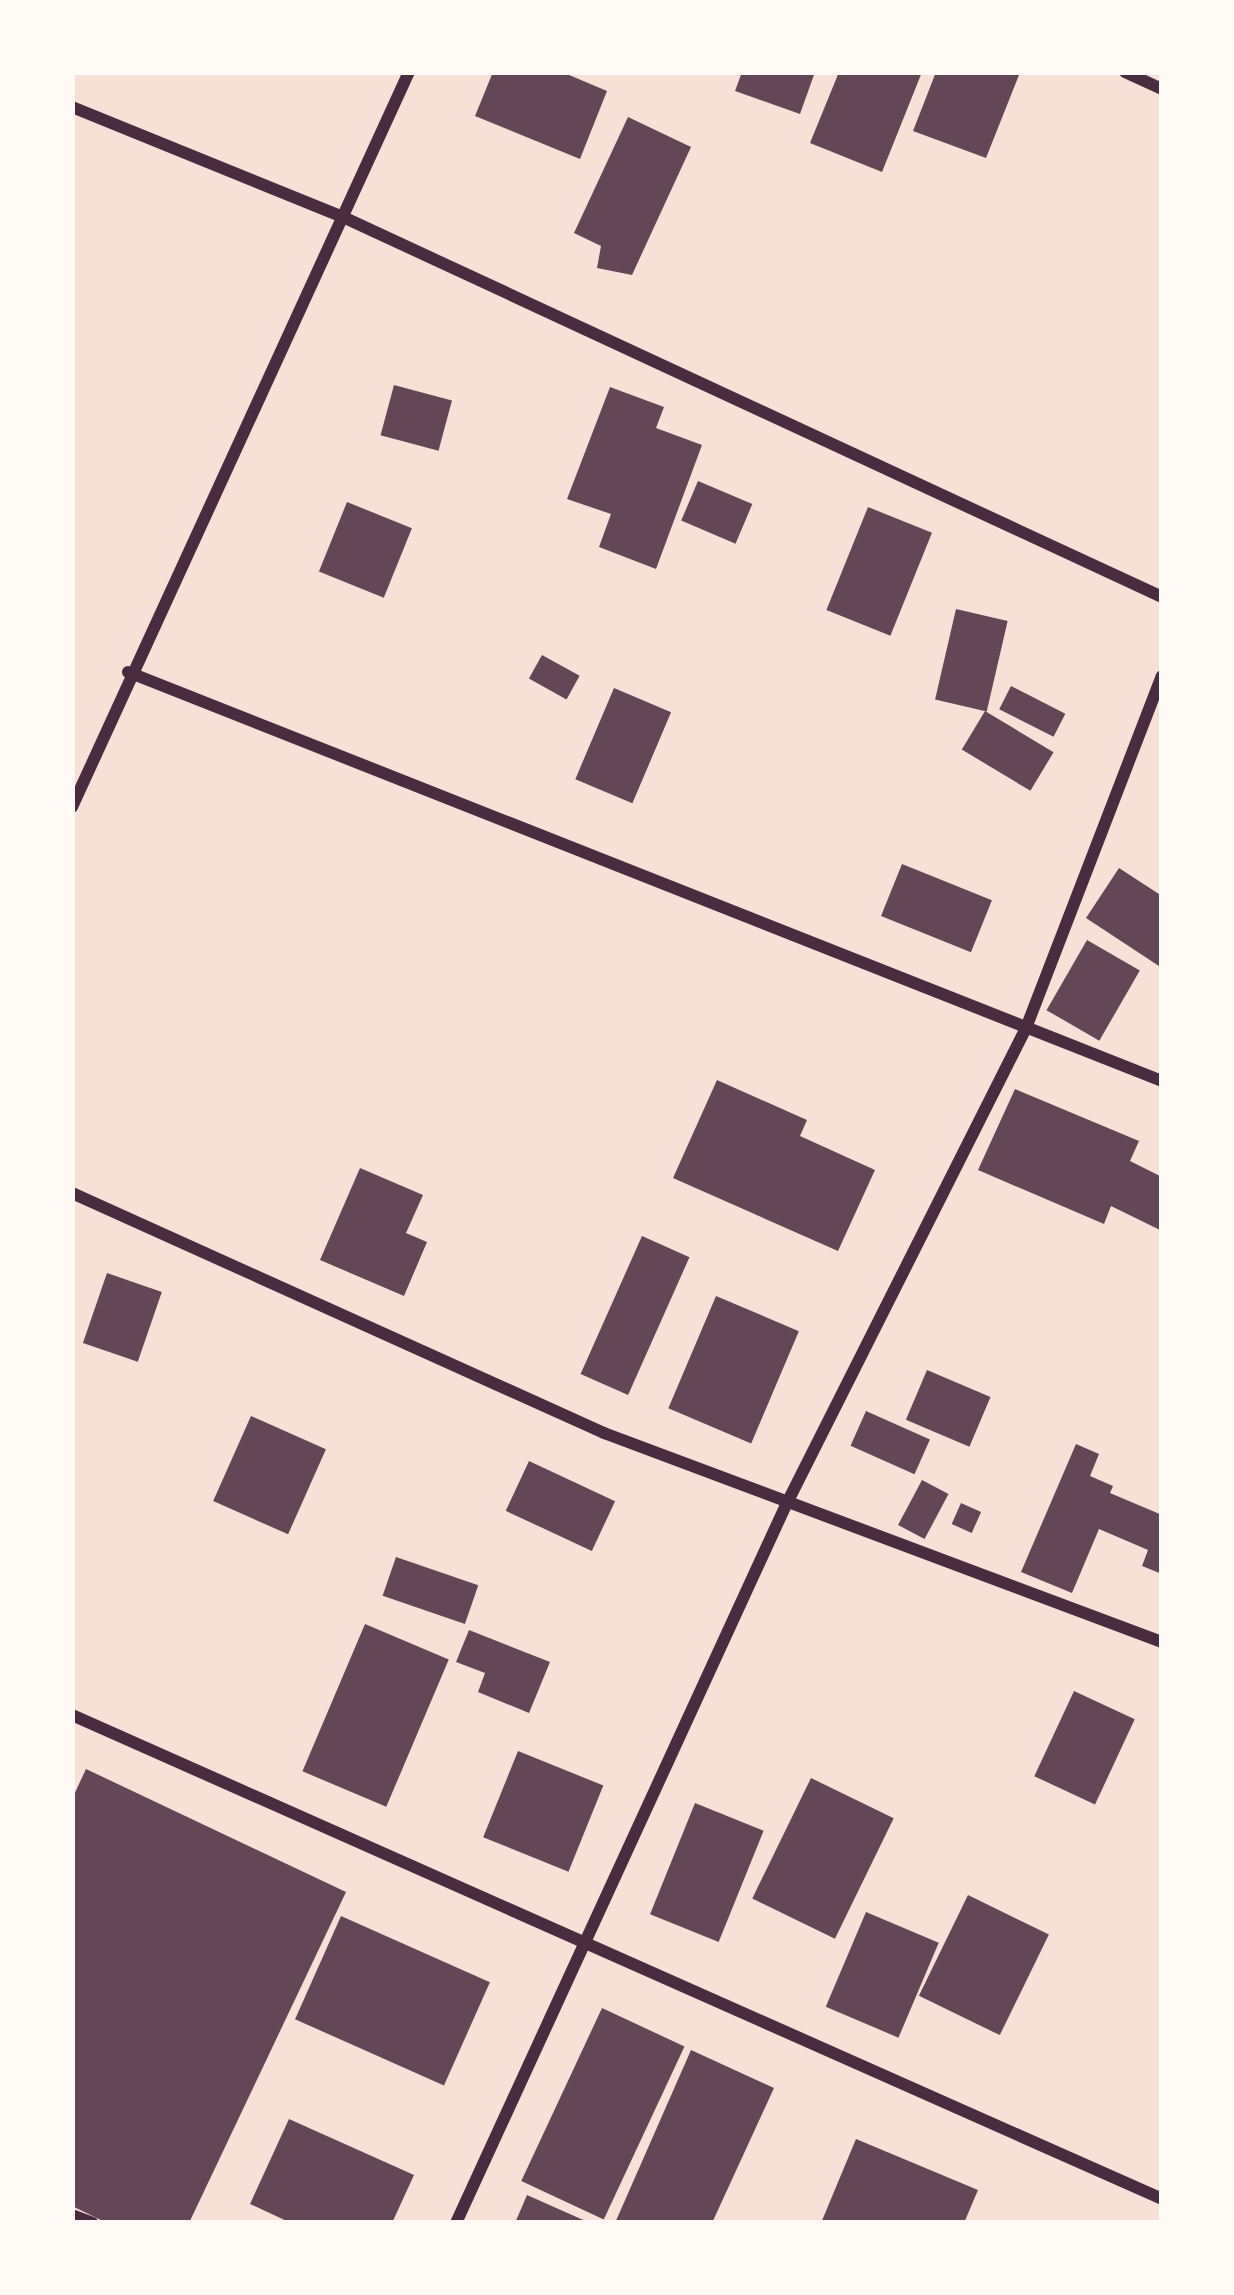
<!DOCTYPE html>
<style>
body{margin:0}
#map{position:relative;width:1234px;height:2295px;overflow:hidden;background:#f7e1d7;font-family:Roboto,sans-serif}
div>[style]{position:absolute}
.building>*{inset:0;background:#644757;transform-origin:0 0}
.minor>*{height:12px;margin:-6px;padding:0 6px;transform-origin:6px;border-radius:6px;background:#4a2c40}
span{translate:-50% -50%;white-space:nowrap;text-align:center;line-height:1.15;-webkit-text-stroke:12px #fffaf5;paint-order:stroke}
.frame{position:absolute;inset:0;border:75px solid #fffaf5;pointer-events:none}
</style>
<div id="map">
<div class="building">
<i style="clip-path:polygon(493px 72px,562px 72px,607px 91px,580px 159px,475px 116px)"></i>
<i style="clip-path:polygon(742px 72px,815px 72px,800px 114px,735px 91px)"></i>
<i style="clip-path:polygon(839px 72px,922px 72px,882px 172px,810px 143px)"></i>
<i style="clip-path:polygon(936px 72px,1019px 75px,986px 158px,913px 131px)"></i>
<i style="clip-path:polygon(628px 117px,691px 147px,632px 275px,597px 268px,601px 246px,574px 233px)"></i>
<i style="left:394px;top:385px;width:60px;height:52px;rotate:15deg"></i>
<i style="clip-path:polygon(610px 387px,664px 407px,656px 428px,702px 445px,656px 569px,599px 547px,611px 514px,567px 499px)"></i>
<i style="left:698px;top:481px;width:59px;height:43px;rotate:23deg"></i>
<i style="left:347px;top:502px;width:70px;height:75px;rotate:22deg"></i>
<i style="left:868px;top:507px;width:69px;height:111px;rotate:22deg"></i>
<i style="left:956px;top:609px;width:53px;height:93px;rotate:13deg"></i>
<i style="left:542px;top:655px;width:43px;height:27px;rotate:29deg"></i>
<i style="left:1011px;top:686px;width:61px;height:26px;rotate:27deg"></i>
<i style="left:614px;top:688px;width:62px;height:99px;rotate:23deg"></i>
<i style="left:985px;top:711px;width:80px;height:45px;rotate:31deg"></i>
<i style="left:902px;top:864px;width:97px;height:56px;rotate:22deg"></i>
<i style="clip-path:polygon(1119px 868px,1162px 896px,1162px 968px,1086px 918px)"></i>
<i style="left:1087px;top:940px;width:61px;height:81px;rotate:30deg"></i>
<i style="clip-path:polygon(717px 1080px,807px 1120px,800px 1136px,875px 1170px,838px 1251px,673px 1178px)"></i>
<i style="clip-path:polygon(1015px 1089px,1139px 1141px,1130px 1161px,1162px 1177px,1162px 1231px,1111px 1206px,1104px 1224px,978px 1170px)"></i>
<i style="clip-path:polygon(360px 1168px,423px 1195px,406px 1233px,427px 1242px,404px 1296px,320px 1260px)"></i>
<i style="left:642px;top:1236px;width:52px;height:151px;rotate:24deg"></i>
<i style="left:107px;top:1273px;width:58px;height:74px;rotate:19deg"></i>
<i style="left:716px;top:1296px;width:90px;height:122px;rotate:23deg"></i>
<i style="left:927px;top:1370px;width:69px;height:54px;rotate:23deg"></i>
<i style="left:866px;top:1411px;width:70px;height:38px;rotate:24deg"></i>
<i style="left:251px;top:1416px;width:82px;height:93px;rotate:24deg"></i>
<i style="clip-path:polygon(1076px 1444px,1099px 1454px,1090px 1476px,1113px 1486px,1110px 1493px,1162px 1515px,1162px 1574px,1142px 1566px,1148px 1550px,1099px 1529px,1072px 1593px,1021px 1572px)"></i>
<i style="left:529px;top:1461px;width:95px;height:55px;rotate:25deg"></i>
<i style="left:922px;top:1480px;width:30px;height:51px;rotate:28deg"></i>
<i style="left:961px;top:1503px;width:22px;height:23px;rotate:24deg"></i>
<i style="left:396px;top:1557px;width:87px;height:41px;rotate:19deg"></i>
<i style="left:365px;top:1624px;width:91px;height:160px;rotate:23deg"></i>
<i style="clip-path:polygon(469px 1630px,550px 1662px,529px 1713px,478px 1692px,485px 1673px,456px 1662px)"></i>
<i style="left:1074px;top:1691px;width:67px;height:94px;rotate:25deg"></i>
<i style="left:518px;top:1751px;width:92px;height:93px;rotate:22deg"></i>
<i style="clip-path:polygon(86px 1769px,346px 1892px,189px 2223px,107px 2223px,72px 2206px,72px 1799px)"></i>
<i style="left:811px;top:1778px;width:92px;height:134px;rotate:26deg"></i>
<i style="left:695px;top:1803px;width:74px;height:120px;rotate:22deg"></i>
<i style="left:968px;top:1895px;width:90px;height:112px;rotate:26deg"></i>
<i style="left:866px;top:1912px;width:79px;height:103px;rotate:23deg"></i>
<i style="left:341px;top:1916px;width:163px;height:113px;rotate:24deg"></i>
<i style="left:602px;top:2008px;width:91px;height:191px;rotate:25deg"></i>
<i style="clip-path:polygon(691px 2050px,774px 2088px,712px 2223px,615px 2223px)"></i>
<i style="clip-path:polygon(289px 2119px,414px 2175px,392px 2223px,291px 2223px,250px 2204px)"></i>
<i style="clip-path:polygon(856px 2139px,978px 2190px,964px 2223px,821px 2223px)"></i>
<i style="clip-path:polygon(527px 2195px,590px 2223px,515px 2223px)"></i>
</div>
<div class="minor">
<i style="left:1125px;top:72px;width:41px;rotate:24.7deg"></i>
<i style="left:72px;top:107px;width:292px;rotate:22.1deg"></i>
<i style="left:343px;top:217px;width:903px;rotate:24.89deg"></i>
<i style="left:128px;top:672px;width:1112px;rotate:21.58deg"></i>
<i style="left:72px;top:807px;width:809px;rotate:-65.37deg"></i>
<i style="left:72px;top:1193px;width:584px;rotate:24.28deg"></i>
<i style="left:604px;top:1433px;width:596px;rotate:20.53deg"></i>
<i style="left:72px;top:1715px;width:1193px;rotate:23.94deg"></i>
<i style="left:72px;top:2215px;width:22px;rotate:21deg"></i>
<i style="left:456px;top:2223px;width:790px;rotate:-65.32deg"></i>
<i style="left:786px;top:1505px;width:534px;rotate:-63.29deg"></i>
<i style="left:1026px;top:1028px;width:377px;rotate:-68.9deg"></i>
</div>
<div class="frame"></div>
</div>
